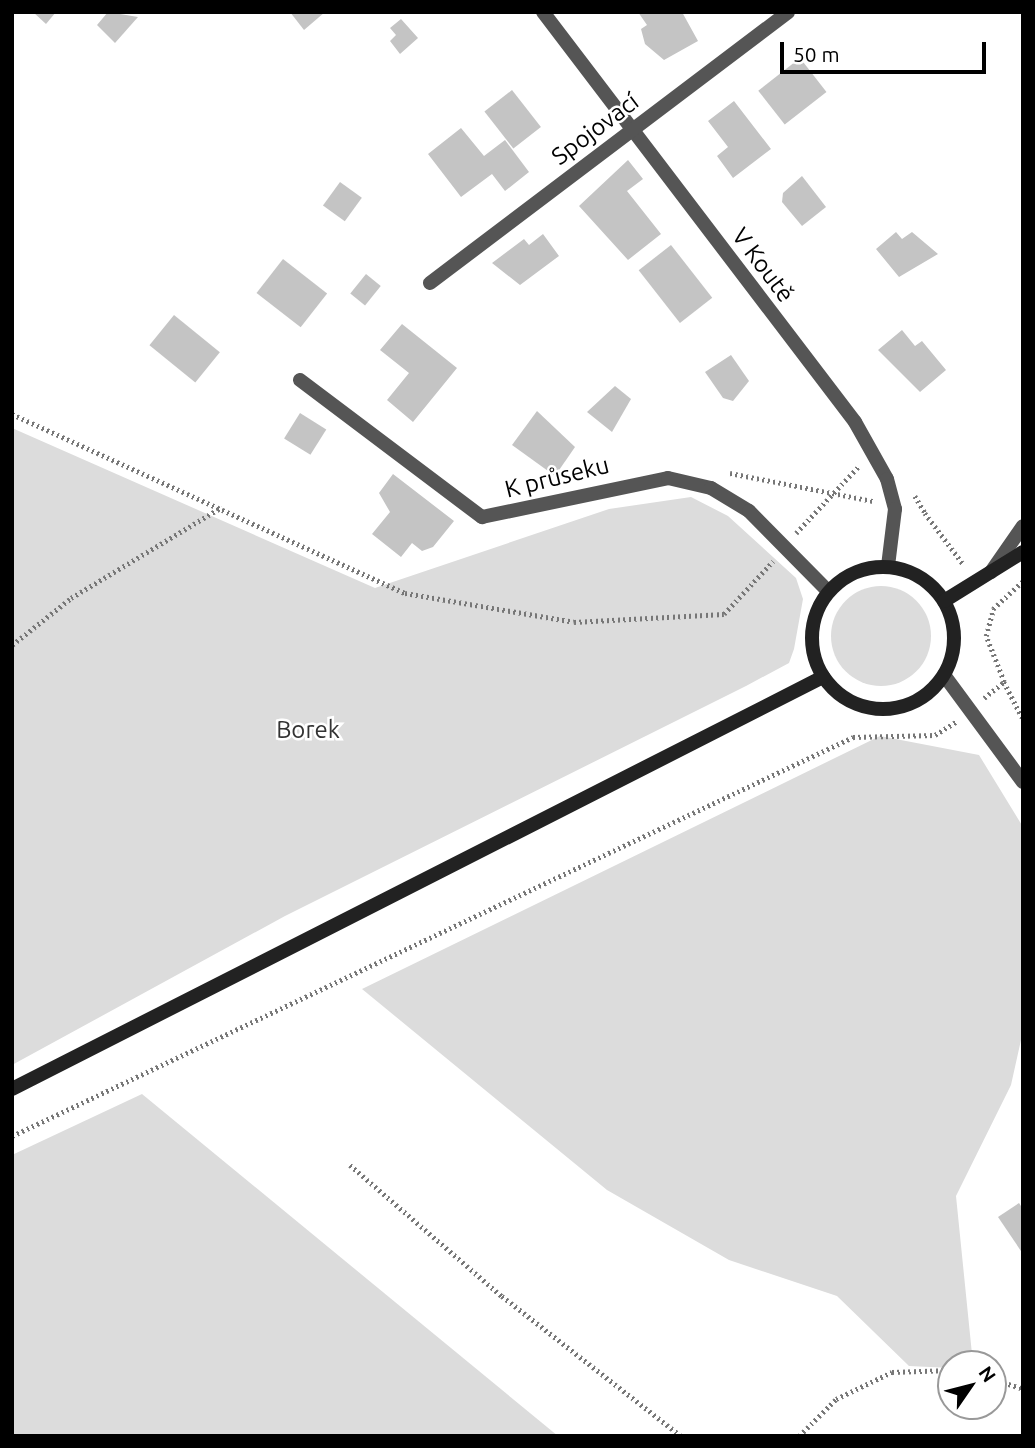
<!DOCTYPE html>
<meta charset="utf-8">
<style>
body{margin:0}
#map{position:relative;width:1035px;height:1448px;overflow:hidden;background:#fff;font-family:Ubuntu,sans-serif}
div>[style]{position:absolute}
.green>*{inset:0;background:#dcdcdc}
.round{border-radius:50%}
.building>*{inset:0;background:#c4c4c4;transform-origin:0 0}
.path>*{height:4.5px;margin-top:-2.25px;transform-origin:0;background:repeating-linear-gradient(90deg,#777 0 2px,transparent 0 5.5px)}
.service>*{height:14px;margin:-7px;padding:0 7px;transform-origin:7px;border-radius:7px;background:#555}
.minor>*{height:14px;margin:-7px;padding:0 7px;transform-origin:7px;border-radius:7px;background:#555}
.tertiary>*{height:14px;margin:-7px;padding:0 7px;transform-origin:7px;border-radius:7px;background:#555}
.secondary>*{height:14px;margin:-7px;padding:0 7px;transform-origin:7px;border-radius:7px;background:#222}
.secondary>.ring{margin:-7px;padding:0;box-sizing:content-box;background:none;border:14px solid #222;border-radius:50%}
span{translate:-50% -50%;white-space:nowrap;text-align:center;line-height:1.15;-webkit-text-stroke:5px #fff;paint-order:stroke}
.street-label{font-size:24px;color:#000}
.park-label{font-size:24px;color:#333}
.frame{position:absolute;inset:0;border:14px solid #000;pointer-events:none}
.north{position:absolute;left:937px;top:1350px;width:70px;height:70px;box-sizing:border-box;background:#fff;border:2px solid #999;border-radius:50%;rotate:55deg;font-size:19px;font-weight:700;line-height:28px;text-align:center;color:#000}
.north::after{content:'';display:block;margin:auto;width:24px;height:32px;background:#000;clip-path:polygon(50% 0,100% 100%,50% 72%,0 100%)}
.scale{position:absolute;left:780px;top:42px;width:206px;height:32px;box-sizing:border-box;border:4px solid #000;border-top:0;padding-left:9px;font-size:21px;line-height:24px;white-space:nowrap;color:#000;-webkit-text-stroke:5px #fff;paint-order:stroke}
</style>
<div id="map">
<div class="green">
<i style="clip-path:polygon(12px 428px,375px 588px,609px 509px,691px 497px,728px 516px,796px 578px,803px 599px,794px 649px,789px 663px,746px 686px,285px 916px,12px 1065px)"></i>
<i class="round" style="left:831px;top:586px;width:100px;height:100px"></i>
<i style="clip-path:polygon(880px 736px,979px 755px,1023px 827px,1023px 1031px,1011px 1085px,956px 1196px,973px 1364px,951px 1368px,909px 1366px,837px 1296px,729px 1260px,607px 1190px,362px 989px)"></i>
<i style="clip-path:polygon(142px 1094px,558px 1436px,12px 1436px,12px 1155px)"></i>
</div>
<div class="building">
<i style="clip-path:polygon(33px 12px,56px 12px,46px 24px)"></i>
<i style="clip-path:polygon(108px 12px,138px 17px,115px 43px,97px 25px)"></i>
<i style="clip-path:polygon(290px 12px,325px 12px,304px 30px)"></i>
<i style="clip-path:polygon(638px 12px,682px 12px,698px 41px,664px 60px,645px 44px,641px 29px,647px 25px)"></i>
<i style="clip-path:polygon(401px 19px,418px 38px,400px 54px,390px 41px,396px 35px,390px 28px)"></i>
<i style="left:800px;top:58px;width:43px;height:53px;rotate:52deg"></i>
<i style="left:512px;top:90px;width:47px;height:35px;rotate:52deg"></i>
<i style="clip-path:polygon(734px 101px,771px 149px,733px 178px,717px 156px,728px 147px,708px 121px)"></i>
<i style="clip-path:polygon(461px 128px,484px 156px,505px 140px,529px 172px,505px 191px,492px 174px,461px 197px,428px 154px)"></i>
<i style="clip-path:polygon(628px 160px,643px 179px,627px 191px,661px 234px,628px 260px,579px 206px)"></i>
<i style="clip-path:polygon(802px 176px,826px 207px,802px 226px,782px 202px,783px 193px)"></i>
<i style="left:340px;top:182px;width:27px;height:29px;rotate:36deg"></i>
<i style="clip-path:polygon(896px 232px,902px 239px,912px 232px,938px 254px,899px 277px,876px 249px)"></i>
<i style="clip-path:polygon(543px 234px,559px 256px,520px 285px,492px 263px,524px 239px,529px 245px)"></i>
<i style="left:671px;top:245px;width:67px;height:41px;rotate:52deg"></i>
<i style="left:283px;top:259px;width:56px;height:43px;rotate:38deg"></i>
<i style="left:366px;top:274px;width:19px;height:25px;rotate:39deg"></i>
<i style="left:174px;top:315px;width:59px;height:39px;rotate:39deg"></i>
<i style="clip-path:polygon(402px 324px,457px 368px,413px 422px,387px 400px,409px 373px,380px 350px)"></i>
<i style="clip-path:polygon(902px 330px,915px 346px,922px 341px,946px 370px,920px 392px,878px 350px)"></i>
<i style="clip-path:polygon(731px 355px,749px 381px,733px 401px,723px 398px,705px 372px)"></i>
<i style="clip-path:polygon(615px 386px,631px 399px,612px 432px,587px 412px)"></i>
<i style="clip-path:polygon(537px 411px,575px 447px,555px 476px,512px 445px)"></i>
<i style="left:300px;top:413px;width:31px;height:30px;rotate:32deg"></i>
<i style="clip-path:polygon(393px 474px,454px 521px,433px 547px,422px 551px,412px 543px,401px 557px,372px 534px,390px 512px,379px 493px)"></i>
<i style="clip-path:polygon(1019px 1203px,1023px 1209px,1023px 1254px,998px 1217px)"></i>
</div>
<div class="path">
<i style="left:12px;top:414px;width:432px;rotate:24.5deg"></i>
<i style="left:405px;top:593px;width:171px;rotate:9.7deg"></i>
<i style="left:574px;top:622px;width:150px;rotate:-3.1deg"></i>
<i style="left:724px;top:614px;width:72px;rotate:-47.2deg"></i>
<i style="left:730px;top:473px;width:146px;rotate:11.1deg"></i>
<i style="left:915px;top:496px;width:21px;rotate:59deg"></i>
<i style="left:925px;top:513px;width:65px;rotate:53.1deg"></i>
<i style="left:796px;top:533px;width:92px;rotate:-46.8deg"></i>
<i style="left:12px;top:645px;width:75px;rotate:-38.5deg"></i>
<i style="left:71px;top:598px;width:176px;rotate:-31.1deg"></i>
<i style="left:1004px;top:682px;width:42px;rotate:62.8deg"></i>
<i style="left:984px;top:698px;width:26px;rotate:-39deg"></i>
<i style="left:1004px;top:682px;width:49px;rotate:-111.4deg"></i>
<i style="left:986px;top:636px;width:28px;rotate:-75deg"></i>
<i style="left:993px;top:609px;width:41px;rotate:-43deg"></i>
<i style="left:12px;top:1136px;width:931px;rotate:-25.38deg"></i>
<i style="left:853px;top:737px;width:82px;rotate:-1.4deg"></i>
<i style="left:935px;top:735px;width:25px;rotate:-32deg"></i>
<i style="left:350px;top:1165px;width:201px;rotate:40.8deg"></i>
<i style="left:502px;top:1296px;width:227px;rotate:38deg"></i>
<i style="left:993px;top:1379px;width:32px;rotate:18deg"></i>
<i style="left:799px;top:1436px;width:52px;rotate:-45deg"></i>
<i style="left:836px;top:1399px;width:62px;rotate:-25.7deg"></i>
<i style="left:892px;top:1372px;width:59px;rotate:-1.9deg"></i>
</div>
<div class="service">
<i style="left:991px;top:572px;width:56px;rotate:-55.2deg"></i>
</div>
<div class="minor">
<i style="left:543px;top:12px;width:515px;rotate:52.73deg"></i>
<i style="left:855px;top:422px;width:65px;rotate:60.7deg"></i>
<i style="left:887px;top:479px;width:31px;rotate:75deg"></i>
<i style="left:895px;top:509px;width:57px;rotate:97deg"></i>
<i style="left:430px;top:283px;width:449px;rotate:-37.1deg"></i>
<i style="left:300px;top:380px;width:228px;rotate:37deg"></i>
<i style="left:482px;top:517px;width:190px;rotate:-11.8deg"></i>
<i style="left:668px;top:478px;width:44px;rotate:13.1deg"></i>
<i style="left:711px;top:488px;width:44px;rotate:31.2deg"></i>
<i style="left:749px;top:511px;width:112px;rotate:45.4deg"></i>
</div>
<div class="tertiary">
<i style="left:944px;top:675px;width:133px;rotate:53.6deg"></i>
</div>
<div class="secondary">
<i class="ring" style="left:812px;top:567px;width:128px;height:128px"></i>
<i style="left:944px;top:601px;width:93px;rotate:-31.8deg"></i>
<i style="left:12px;top:1089px;width:910px;rotate:-26.93deg"></i>
</div>
<div class="street-label">
<span style="left:595px;top:129px;rotate:-37deg">Spojovací</span>
<span style="left:763px;top:265px;rotate:53deg">V Koutě</span>
<span style="left:557px;top:477px;rotate:-14deg">K průseku</span>
</div>
<div class="park-label">
<span style="left:308px;top:730px">Borek</span>
</div>
<div class="frame"></div>
<div class="north">N</div>
<div class="scale">50 m</div>
</div>
